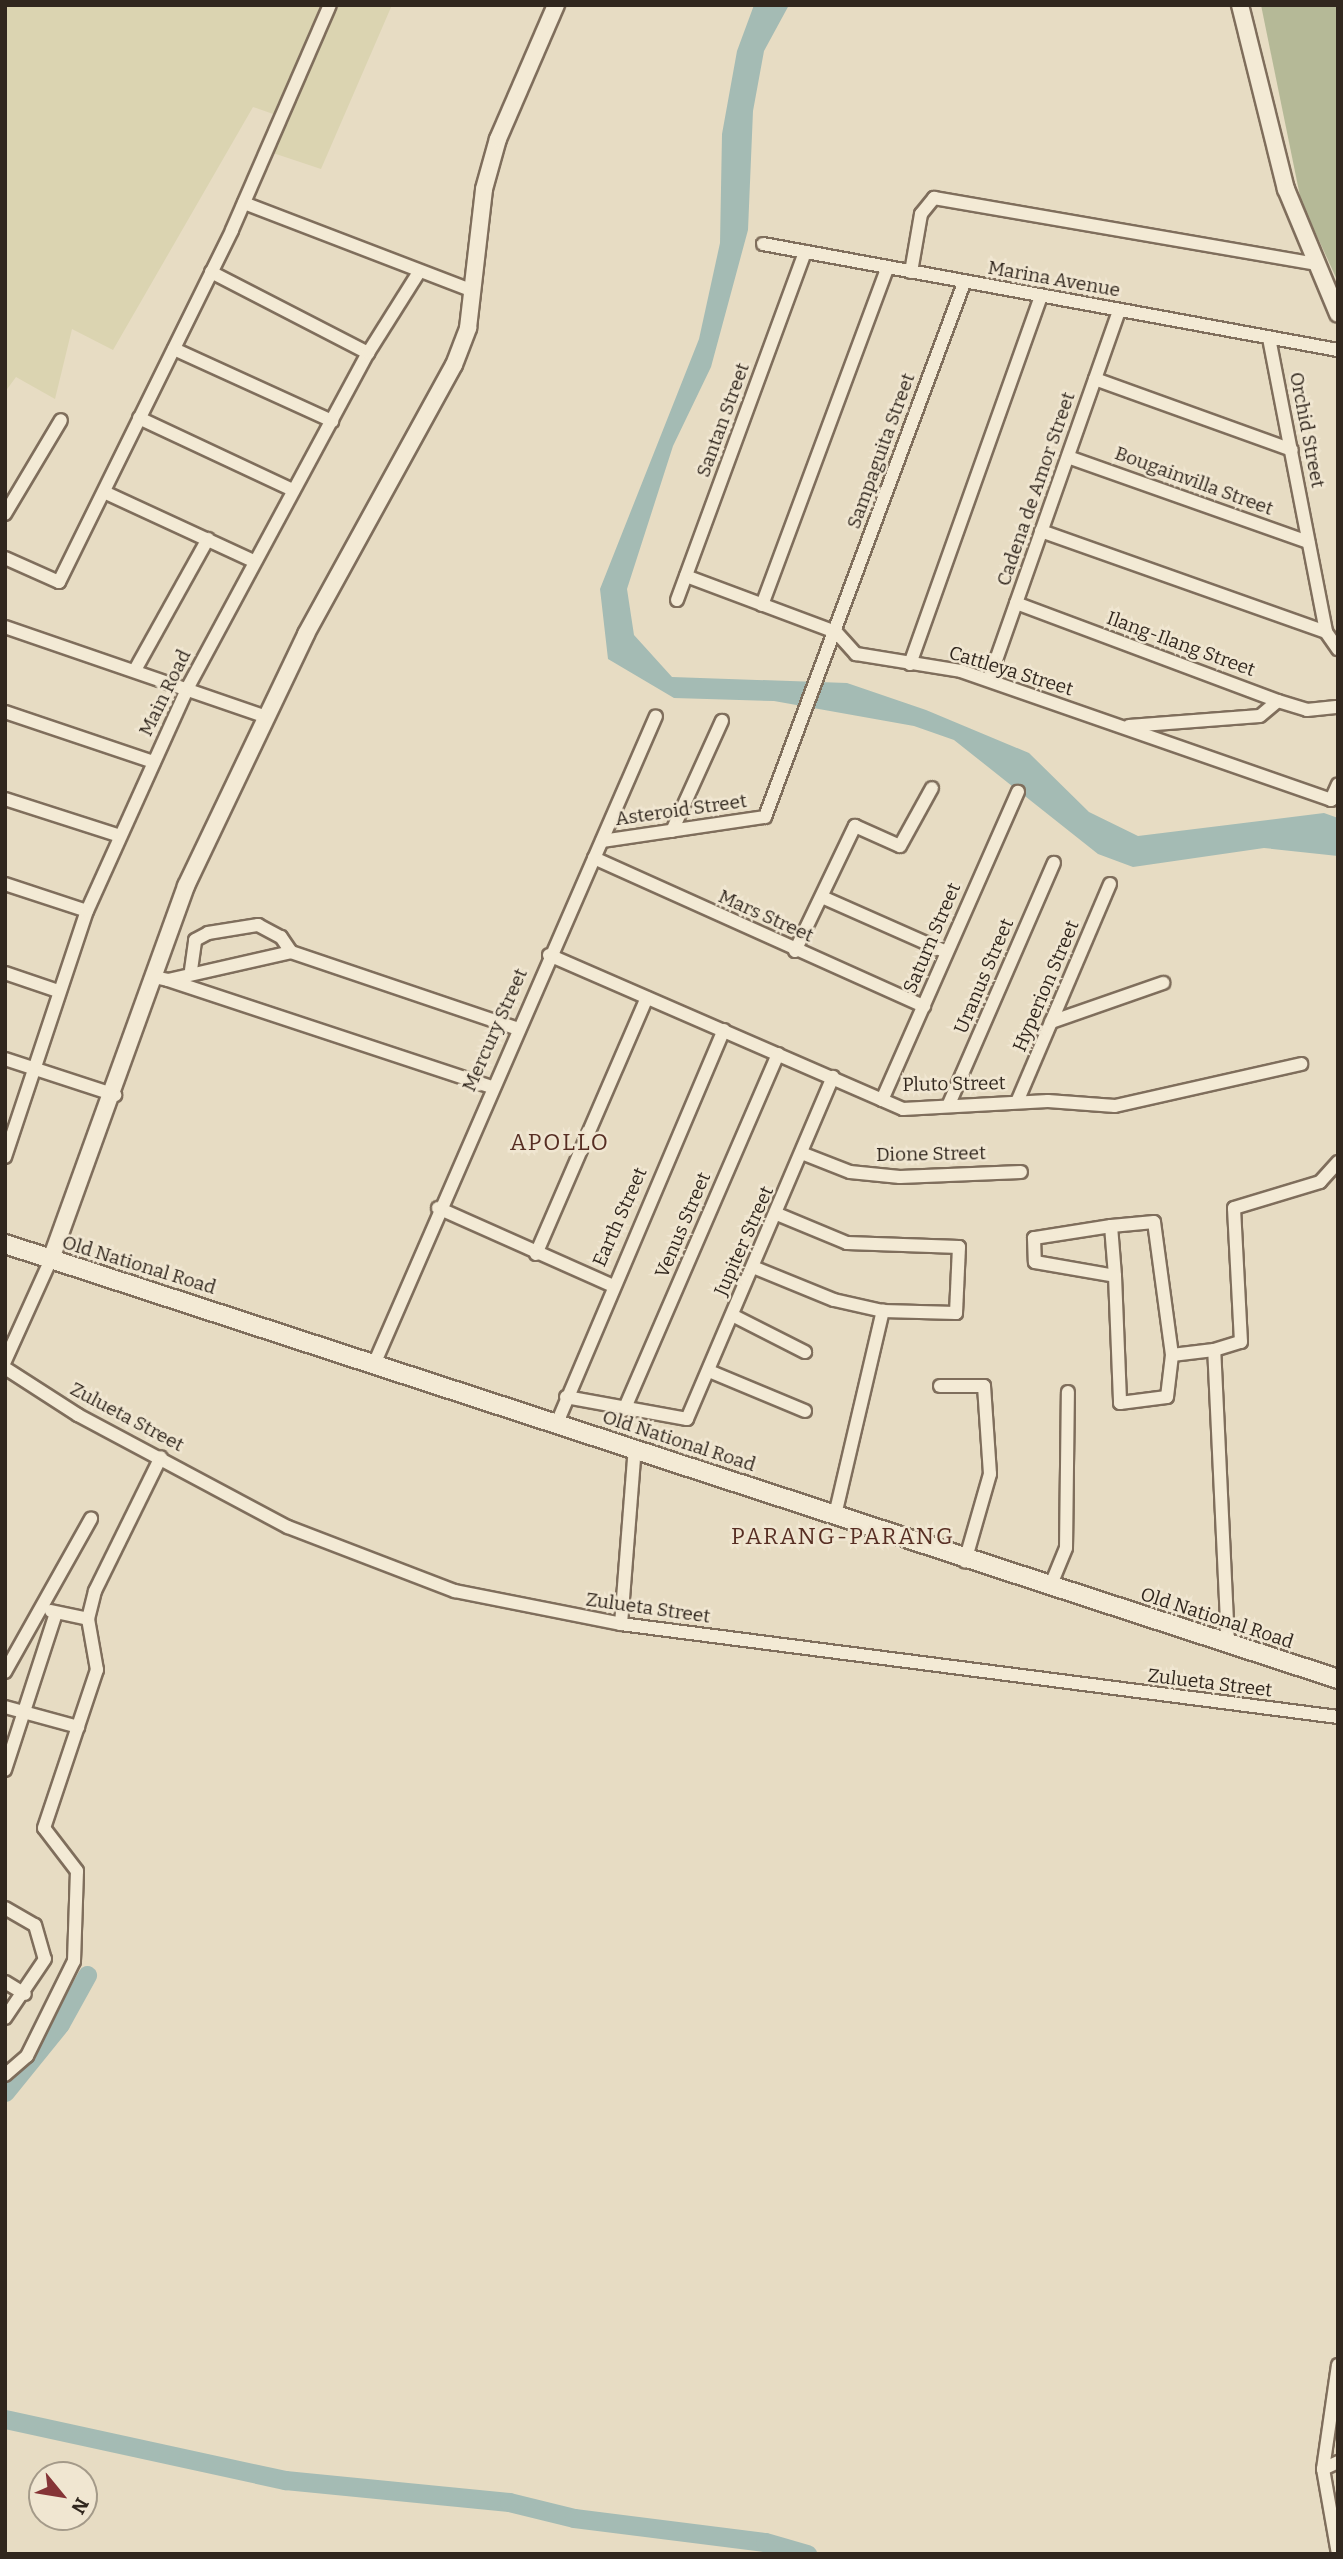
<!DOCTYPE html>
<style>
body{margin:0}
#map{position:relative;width:1343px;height:2559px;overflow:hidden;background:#e7dcc3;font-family:Bitter,serif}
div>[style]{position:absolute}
.farmland>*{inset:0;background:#dbd4b1}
.cemetery>*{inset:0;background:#b5b997}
.water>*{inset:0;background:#a4bbb4}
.river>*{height:19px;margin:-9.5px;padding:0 9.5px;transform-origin:9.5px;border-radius:9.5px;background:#a4bbb4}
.roads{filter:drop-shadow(2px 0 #7f6e5c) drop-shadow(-2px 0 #7f6e5c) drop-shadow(0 2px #7f6e5c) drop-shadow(0 -2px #7f6e5c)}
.minor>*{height:12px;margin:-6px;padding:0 6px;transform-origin:6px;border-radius:6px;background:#f3ead5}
.tertiary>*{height:16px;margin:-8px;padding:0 8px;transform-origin:8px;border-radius:8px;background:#f3ead5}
.secondary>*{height:18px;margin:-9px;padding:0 9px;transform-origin:9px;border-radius:9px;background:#f3ead5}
span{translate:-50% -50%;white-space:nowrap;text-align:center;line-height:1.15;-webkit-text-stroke:5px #f0e6d1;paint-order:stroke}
.street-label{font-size:19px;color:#31271e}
.quarter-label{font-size:23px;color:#572e23;letter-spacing:2px}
.frame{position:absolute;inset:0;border:7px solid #31271e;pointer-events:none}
.north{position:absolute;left:28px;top:2461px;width:70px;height:70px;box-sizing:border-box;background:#f0e6d1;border:2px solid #a49a89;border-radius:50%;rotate:120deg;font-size:19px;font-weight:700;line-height:28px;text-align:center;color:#31271e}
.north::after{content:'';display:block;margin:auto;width:24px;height:32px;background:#853436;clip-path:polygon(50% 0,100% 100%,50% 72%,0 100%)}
</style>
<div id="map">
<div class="farmland">
<i style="clip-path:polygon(5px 5px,392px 5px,321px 169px,267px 151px,276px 115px,253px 107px,113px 350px,72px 329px,55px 399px,16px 377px,5px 392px)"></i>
</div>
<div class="cemetery">
<i style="clip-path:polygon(1261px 5px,1338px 5px,1338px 282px,1301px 201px)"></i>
</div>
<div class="water">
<i style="clip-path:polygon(754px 5px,789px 5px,764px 51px,753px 111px,748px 230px,711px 367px,673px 446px,627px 589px,634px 635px,672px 677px,847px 683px,926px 710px,1029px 753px,1089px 812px,1138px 836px,1324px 813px,1338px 818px,1338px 856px,1264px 848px,1133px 867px,1098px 854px,954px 740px,914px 726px,774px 701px,674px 698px,608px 659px,600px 589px,699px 339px,720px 243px,722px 134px,737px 51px)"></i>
</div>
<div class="river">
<i style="left:5px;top:2092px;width:87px;rotate:-51deg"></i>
<i style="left:60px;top:2024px;width:56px;rotate:-61.1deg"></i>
<i style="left:5px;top:2419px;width:287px;rotate:12.3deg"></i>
<i style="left:285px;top:2480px;width:225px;rotate:5.6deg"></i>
<i style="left:509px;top:2502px;width:67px;rotate:13.8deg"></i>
<i style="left:574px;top:2518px;width:193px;rotate:7.2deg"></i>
<i style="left:765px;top:2542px;width:44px;rotate:15.9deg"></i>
</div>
<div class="roads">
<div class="minor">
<i style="left:244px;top:203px;width:243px;rotate:21deg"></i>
<i style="left:763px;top:244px;width:585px;rotate:10.45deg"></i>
<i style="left:211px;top:272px;width:177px;rotate:27.3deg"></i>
<i style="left:911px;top:272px;width:59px;rotate:-80.2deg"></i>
<i style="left:921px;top:214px;width:21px;rotate:-51deg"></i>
<i style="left:934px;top:198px;width:389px;rotate:9.8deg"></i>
<i style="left:1269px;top:338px;width:299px;rotate:79deg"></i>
<i style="left:1326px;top:632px;width:21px;rotate:55deg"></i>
<i style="left:174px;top:349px;width:174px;rotate:24.5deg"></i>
<i style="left:1095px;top:379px;width:209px;rotate:19.8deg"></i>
<i style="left:139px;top:418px;width:170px;rotate:25.1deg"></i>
<i style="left:1068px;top:457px;width:255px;rotate:19.5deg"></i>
<i style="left:104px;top:492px;width:164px;rotate:24.8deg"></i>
<i style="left:5px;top:514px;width:109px;rotate:-59.2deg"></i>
<i style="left:1041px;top:531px;width:302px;rotate:19.5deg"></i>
<i style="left:5px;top:558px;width:59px;rotate:24deg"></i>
<i style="left:59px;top:582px;width:392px;rotate:-63.8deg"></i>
<i style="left:232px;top:230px;width:245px;rotate:-66.5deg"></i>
<i style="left:686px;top:576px;width:160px;rotate:20.5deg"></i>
<i style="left:836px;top:632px;width:30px;rotate:48deg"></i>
<i style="left:856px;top:654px;width:106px;rotate:9.2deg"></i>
<i style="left:961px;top:671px;width:392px;rotate:19.2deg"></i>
<i style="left:1331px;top:800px;width:17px;rotate:-66deg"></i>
<i style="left:677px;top:600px;width:371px;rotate:-69.8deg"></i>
<i style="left:1016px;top:603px;width:280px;rotate:20.5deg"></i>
<i style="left:1278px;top:701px;width:30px;rotate:17deg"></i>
<i style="left:1307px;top:710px;width:29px;rotate:-6deg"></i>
<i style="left:762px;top:605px;width:359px;rotate:-69.6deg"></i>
<i style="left:5px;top:627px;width:277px;rotate:19deg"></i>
<i style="left:910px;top:664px;width:391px;rotate:-70.4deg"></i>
<i style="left:135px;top:670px;width:150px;rotate:-60.9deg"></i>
<i style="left:989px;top:680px;width:392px;rotate:-70.6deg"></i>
<i style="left:5px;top:712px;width:157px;rotate:18.6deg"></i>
<i style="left:1129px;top:726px;width:131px;rotate:-4.4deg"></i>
<i style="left:1260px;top:716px;width:23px;rotate:-40deg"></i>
<i style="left:5px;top:799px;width:121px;rotate:17.8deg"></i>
<i style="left:672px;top:831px;width:121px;rotate:-65.6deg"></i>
<i style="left:602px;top:841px;width:165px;rotate:-8.4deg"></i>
<i style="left:765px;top:817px;width:570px;rotate:-69.56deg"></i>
<i style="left:594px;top:858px;width:362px;rotate:24.2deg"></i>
<i style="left:5px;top:884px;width:86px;rotate:18.2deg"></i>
<i style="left:822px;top:897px;width:136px;rotate:23.9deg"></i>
<i style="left:795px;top:951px;width:139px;rotate:-64.4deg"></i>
<i style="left:855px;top:826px;width:49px;rotate:24deg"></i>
<i style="left:900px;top:846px;width:66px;rotate:-61.1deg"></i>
<i style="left:549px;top:955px;width:386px;rotate:23.5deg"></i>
<i style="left:903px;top:1109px;width:145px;rotate:-3.2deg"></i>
<i style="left:1048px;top:1101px;width:67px;rotate:4.3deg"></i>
<i style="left:1115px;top:1106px;width:191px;rotate:-12.7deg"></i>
<i style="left:191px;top:970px;width:30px;rotate:-82deg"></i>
<i style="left:195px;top:940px;width:15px;rotate:-28deg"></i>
<i style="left:208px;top:933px;width:51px;rotate:-9.1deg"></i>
<i style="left:258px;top:925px;width:26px;rotate:28deg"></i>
<i style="left:281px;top:937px;width:18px;rotate:56deg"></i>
<i style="left:5px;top:973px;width:56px;rotate:18.8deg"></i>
<i style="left:154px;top:977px;width:14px;rotate:12deg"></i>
<i style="left:168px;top:980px;width:126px;rotate:-12.8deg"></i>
<i style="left:291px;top:952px;width:237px;rotate:18.7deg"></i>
<i style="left:168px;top:980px;width:340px;rotate:18.3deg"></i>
<i style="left:1051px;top:1022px;width:119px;rotate:-19.2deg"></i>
<i style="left:5px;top:1059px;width:116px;rotate:18.1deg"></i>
<i style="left:882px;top:1100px;width:337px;rotate:-66.2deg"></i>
<i style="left:1017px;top:1102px;width:237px;rotate:-66.9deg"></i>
<i style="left:949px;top:1104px;width:263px;rotate:-66.5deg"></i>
<i style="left:804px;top:1154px;width:49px;rotate:21.4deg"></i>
<i style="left:850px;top:1172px;width:50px;rotate:5.7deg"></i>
<i style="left:900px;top:1177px;width:121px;rotate:-2.4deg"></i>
<i style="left:5px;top:1157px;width:259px;rotate:-71.6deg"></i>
<i style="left:87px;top:911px;width:246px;rotate:-65.7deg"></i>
<i style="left:188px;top:687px;width:379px;rotate:-61.7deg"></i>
<i style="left:368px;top:353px;width:96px;rotate:-57.8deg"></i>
<i style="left:438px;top:1208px;width:189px;rotate:24deg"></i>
<i style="left:1111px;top:1226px;width:50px;rotate:85.4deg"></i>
<i style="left:1115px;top:1276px;width:127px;rotate:87.7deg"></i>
<i style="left:1120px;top:1403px;width:47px;rotate:-7.3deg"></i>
<i style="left:1167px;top:1397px;width:42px;rotate:-83.2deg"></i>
<i style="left:1172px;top:1355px;width:134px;rotate:-97.7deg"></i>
<i style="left:1154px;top:1222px;width:43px;rotate:174.7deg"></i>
<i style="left:1111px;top:1226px;width:78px;rotate:171.1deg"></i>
<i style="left:1034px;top:1238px;width:24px;rotate:88deg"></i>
<i style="left:1035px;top:1262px;width:81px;rotate:9.9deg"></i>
<i style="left:536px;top:1254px;width:279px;rotate:-66.6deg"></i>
<i style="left:753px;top:1267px;width:87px;rotate:22.2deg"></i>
<i style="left:834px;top:1300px;width:50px;rotate:12.7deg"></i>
<i style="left:883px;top:1311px;width:73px;rotate:1.6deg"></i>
<i style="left:956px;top:1313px;width:66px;rotate:-87.4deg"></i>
<i style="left:959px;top:1247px;width:112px;rotate:-178deg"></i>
<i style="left:847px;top:1243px;width:76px;rotate:-157.5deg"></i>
<i style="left:732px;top:1315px;width:82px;rotate:26.9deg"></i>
<i style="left:1172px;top:1355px;width:42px;rotate:-6.8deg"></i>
<i style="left:5px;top:1361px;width:112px;rotate:-65.7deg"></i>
<i style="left:375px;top:1362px;width:704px;rotate:-66.49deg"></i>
<i style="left:5px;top:1368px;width:87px;rotate:32.8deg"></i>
<i style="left:78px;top:1415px;width:238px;rotate:28.1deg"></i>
<i style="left:288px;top:1527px;width:179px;rotate:21deg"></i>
<i style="left:455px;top:1591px;width:169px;rotate:11.2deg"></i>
<i style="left:621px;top:1624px;width:723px;rotate:7.39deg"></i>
<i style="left:709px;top:1371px;width:104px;rotate:22.6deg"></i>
<i style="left:940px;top:1386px;width:44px"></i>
<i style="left:984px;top:1386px;width:88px;rotate:86.1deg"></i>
<i style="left:990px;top:1474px;width:91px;rotate:106deg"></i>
<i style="left:566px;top:1397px;width:123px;rotate:10.3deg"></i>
<i style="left:687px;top:1419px;width:372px;rotate:-66.9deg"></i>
<i style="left:624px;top:1410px;width:388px;rotate:-66.6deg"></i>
<i style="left:557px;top:1423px;width:427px;rotate:-67deg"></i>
<i style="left:835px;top:1515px;width:210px;rotate:-76.8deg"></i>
<i style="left:1050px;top:1587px;width:42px;rotate:-67.7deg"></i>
<i style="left:1066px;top:1548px;width:156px;rotate:-89.3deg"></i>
<i style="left:51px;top:1611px;width:38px;rotate:12deg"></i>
<i style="left:621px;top:1624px;width:177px;rotate:-85.5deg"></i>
<i style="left:1228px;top:1643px;width:293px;rotate:-92.7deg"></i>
<i style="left:1214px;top:1350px;width:28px;rotate:-17deg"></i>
<i style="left:1241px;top:1342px;width:134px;rotate:-93deg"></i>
<i style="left:1234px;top:1208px;width:90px;rotate:-16.8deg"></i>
<i style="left:1320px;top:1182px;width:27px;rotate:-48deg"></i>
<i style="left:5px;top:1672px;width:176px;rotate:-60.7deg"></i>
<i style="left:5px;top:1707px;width:76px;rotate:15.3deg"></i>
<i style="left:5px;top:1770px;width:165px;rotate:-72deg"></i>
<i style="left:5px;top:1908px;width:34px;rotate:30deg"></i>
<i style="left:35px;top:1925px;width:35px;rotate:74deg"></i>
<i style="left:45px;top:1959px;width:71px;rotate:124.1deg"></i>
<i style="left:5px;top:1982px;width:23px;rotate:31deg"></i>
<i style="left:5px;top:2075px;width:29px;rotate:-41deg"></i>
<i style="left:27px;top:2056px;width:106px;rotate:-63.7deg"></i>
<i style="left:74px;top:1961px;width:90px;rotate:-88.1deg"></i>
<i style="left:77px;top:1871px;width:54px;rotate:-127.5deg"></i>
<i style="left:44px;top:1828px;width:167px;rotate:-71.5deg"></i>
<i style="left:97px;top:1670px;width:52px;rotate:-100deg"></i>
<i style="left:88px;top:1619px;width:29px;rotate:-76deg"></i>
<i style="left:95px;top:1591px;width:149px;rotate:-63.8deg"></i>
<i style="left:1323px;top:2469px;width:17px;rotate:-25deg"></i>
<i style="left:1338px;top:2554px;width:86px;rotate:-100deg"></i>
<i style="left:1323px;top:2469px;width:105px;rotate:-81.8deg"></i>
</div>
<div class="tertiary">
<i style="left:1240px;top:5px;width:190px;rotate:76deg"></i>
<i style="left:1286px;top:189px;width:135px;rotate:67.4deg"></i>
<i style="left:51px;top:1259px;width:397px;rotate:-70.1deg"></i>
<i style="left:186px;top:886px;width:279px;rotate:-64.5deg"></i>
<i style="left:306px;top:634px;width:307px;rotate:-61.2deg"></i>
<i style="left:454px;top:365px;width:40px;rotate:-69deg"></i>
<i style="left:468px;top:328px;width:140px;rotate:-83.4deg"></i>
<i style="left:484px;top:189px;width:52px;rotate:-74.4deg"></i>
<i style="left:498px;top:139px;width:146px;rotate:-66.6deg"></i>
</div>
<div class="secondary">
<i style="left:5px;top:1244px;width:1402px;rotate:18.07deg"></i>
</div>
</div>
<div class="street-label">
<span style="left:1054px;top:279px;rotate:10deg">Marina Avenue</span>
<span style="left:723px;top:420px;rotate:-70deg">Santan Street</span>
<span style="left:1307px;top:430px;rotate:79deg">Orchid Street</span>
<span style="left:881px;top:451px;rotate:-70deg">Sampaguita Street</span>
<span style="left:1194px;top:481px;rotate:20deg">Bougainvilla Street</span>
<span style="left:1036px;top:489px;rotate:-71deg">Cadena de Amor Street</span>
<span style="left:1181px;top:644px;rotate:20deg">Ilang-Ilang Street</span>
<span style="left:1011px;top:671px;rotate:17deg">Cattleya Street</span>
<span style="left:165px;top:693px;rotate:-64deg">Main Road</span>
<span style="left:681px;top:810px;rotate:-8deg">Asteroid Street</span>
<span style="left:766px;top:916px;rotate:24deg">Mars Street</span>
<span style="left:932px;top:938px;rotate:-67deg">Saturn Street</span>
<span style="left:984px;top:976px;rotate:-67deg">Uranus Street</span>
<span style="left:1046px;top:986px;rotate:-67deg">Hyperion Street</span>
<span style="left:495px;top:1030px;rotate:-66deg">Mercury Street</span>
<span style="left:954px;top:1084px;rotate:-1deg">Pluto Street</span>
<span style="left:931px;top:1154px;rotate:-1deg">Dione Street</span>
<span style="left:620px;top:1217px;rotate:-66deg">Earth Street</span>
<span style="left:683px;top:1225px;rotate:-67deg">Venus Street</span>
<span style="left:744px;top:1241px;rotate:-66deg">Jupiter Street</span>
<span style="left:139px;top:1265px;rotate:17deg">Old National Road</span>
<span style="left:127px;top:1417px;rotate:28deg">Zulueta Street</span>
<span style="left:679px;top:1441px;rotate:18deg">Old National Road</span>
<span style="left:648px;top:1608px;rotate:8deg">Zulueta Street</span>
<span style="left:1217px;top:1618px;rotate:18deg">Old National Road</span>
<span style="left:1210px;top:1683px;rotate:7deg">Zulueta Street</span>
</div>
<div class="quarter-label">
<span style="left:560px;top:1142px">APOLLO</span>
<span style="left:843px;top:1536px">PARANG-PARANG</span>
</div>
<div class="frame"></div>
<div class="north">N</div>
</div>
